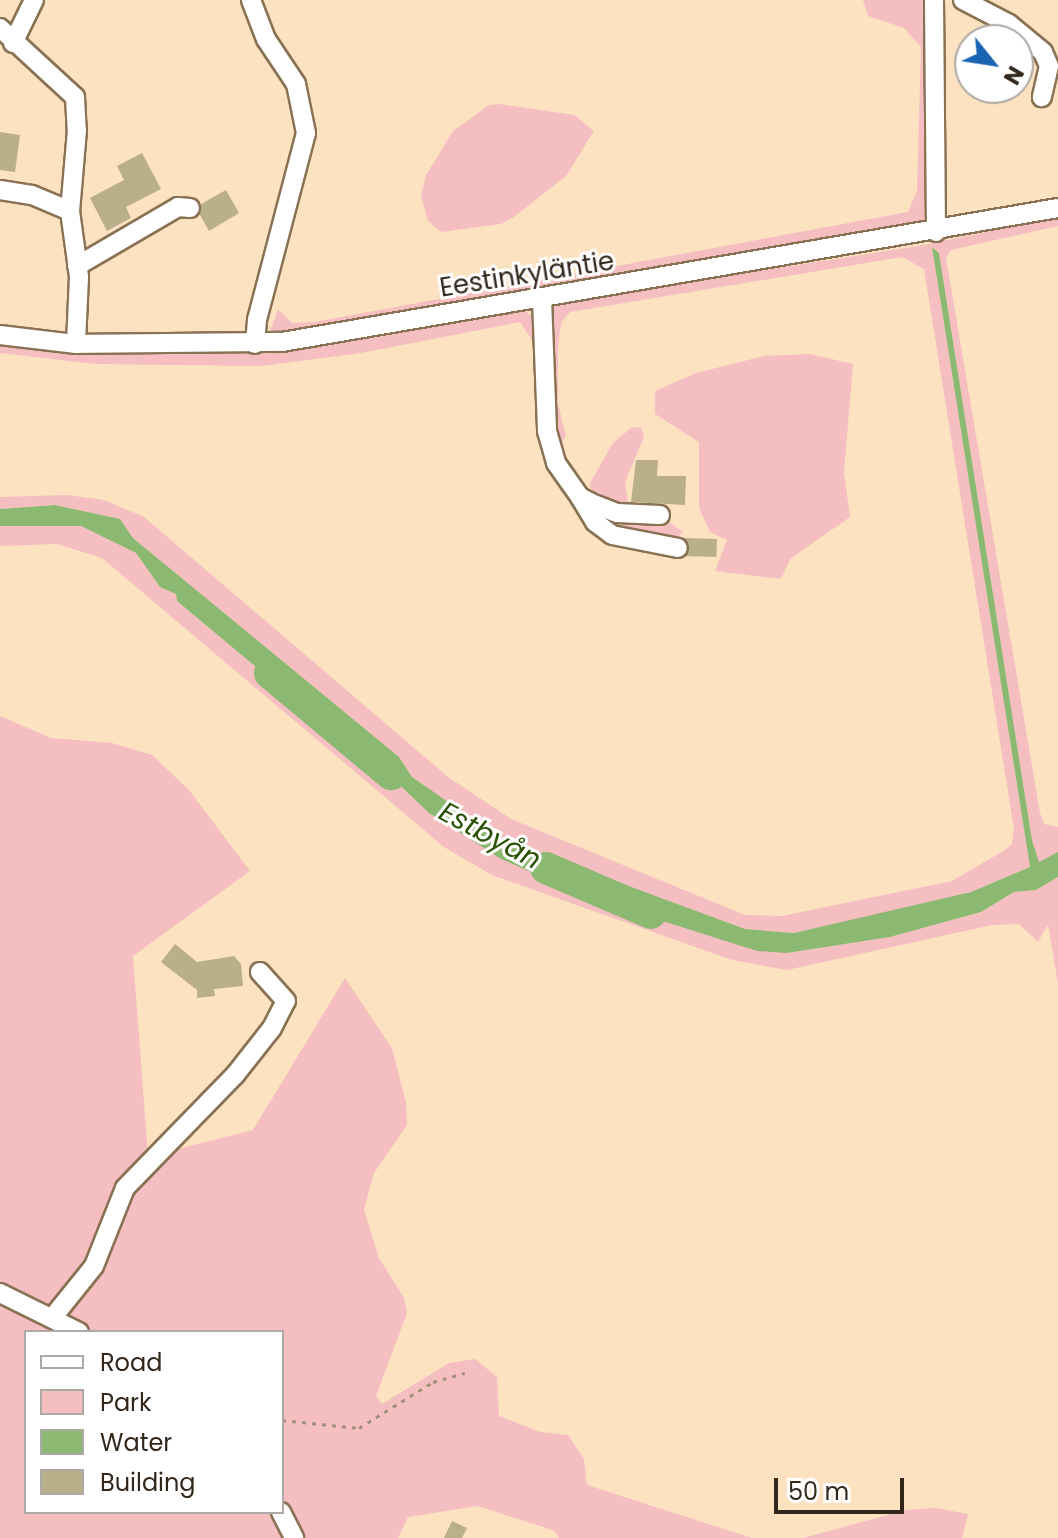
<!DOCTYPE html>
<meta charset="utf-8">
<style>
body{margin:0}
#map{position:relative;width:1058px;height:1538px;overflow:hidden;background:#fce2c1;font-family:Poppins,sans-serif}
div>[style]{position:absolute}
.green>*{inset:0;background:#f5bec1}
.water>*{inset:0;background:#8cb972}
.river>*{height:32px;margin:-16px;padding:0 16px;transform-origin:16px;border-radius:16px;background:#8cb972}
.building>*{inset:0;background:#b9af8a;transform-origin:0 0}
.path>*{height:3px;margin-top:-1.5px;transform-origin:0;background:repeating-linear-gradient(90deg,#a39079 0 4px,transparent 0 10px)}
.roads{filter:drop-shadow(2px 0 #897254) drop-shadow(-2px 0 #897254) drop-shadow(0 2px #897254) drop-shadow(0 -2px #897254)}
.minor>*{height:18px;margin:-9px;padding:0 9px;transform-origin:9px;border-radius:9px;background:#fff}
span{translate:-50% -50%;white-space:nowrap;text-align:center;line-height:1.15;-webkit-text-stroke:6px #fff;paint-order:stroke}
.street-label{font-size:26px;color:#31271b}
.water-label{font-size:28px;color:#2a5204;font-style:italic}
.legend{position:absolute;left:24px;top:1330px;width:260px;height:184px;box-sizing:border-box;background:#fff;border:2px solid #ada9a4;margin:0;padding:10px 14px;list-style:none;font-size:24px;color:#31271b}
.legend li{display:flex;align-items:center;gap:16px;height:40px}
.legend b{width:40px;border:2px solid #ada9a4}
.north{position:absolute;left:954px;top:24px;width:80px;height:80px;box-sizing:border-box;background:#fff;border:2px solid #ada9a4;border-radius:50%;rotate:120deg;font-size:22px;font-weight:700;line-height:32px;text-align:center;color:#31271b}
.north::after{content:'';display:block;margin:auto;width:28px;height:36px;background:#1a63b3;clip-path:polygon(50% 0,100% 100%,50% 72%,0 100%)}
.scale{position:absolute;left:774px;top:1478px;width:130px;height:36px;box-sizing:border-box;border:4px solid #31271b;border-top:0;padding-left:10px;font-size:24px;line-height:28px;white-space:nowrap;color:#31271b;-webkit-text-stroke:6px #fff;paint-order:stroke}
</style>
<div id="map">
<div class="green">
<i style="clip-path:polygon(863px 0,927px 0,928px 222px,269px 334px,278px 309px,292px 323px,315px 322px,908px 212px,917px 191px,921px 47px,904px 28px,868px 16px)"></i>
<i style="clip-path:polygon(499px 104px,574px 115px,594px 131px,566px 176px,514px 217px,501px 224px,441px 232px,428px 221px,421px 196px,426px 175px,453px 131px,489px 105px)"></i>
<i style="clip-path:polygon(1058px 217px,1058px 226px,951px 250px,946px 258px,1040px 813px,1044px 824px,1058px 827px,1058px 852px,1039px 863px,1032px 840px,939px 253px,932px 247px,1030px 867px,971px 892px,909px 909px,794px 933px,744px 929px,502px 839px,412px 777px,399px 757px,133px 538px,120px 519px,55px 505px,0 509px,0 497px,67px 495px,104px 500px,144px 517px,448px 777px,511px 819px,745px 915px,782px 916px,952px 881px,1005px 850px,1012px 844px,1014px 829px,924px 269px,902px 257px,570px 312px,561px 323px,558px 349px,558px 404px,566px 436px,557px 449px,549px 311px,556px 303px,924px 245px)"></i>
<i style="clip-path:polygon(521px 309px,536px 318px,551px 457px,545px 467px,532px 340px,520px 322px,361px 353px,261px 366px,95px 364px,0 353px,0 343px,157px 354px,281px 348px,379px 337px)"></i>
<i style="clip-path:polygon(810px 354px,853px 364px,844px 472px,850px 517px,790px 559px,781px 579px,715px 571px,727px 540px,710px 532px,699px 508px,699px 442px,655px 414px,655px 391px,696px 373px,764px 356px)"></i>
<i style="clip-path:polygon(632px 427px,641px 428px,644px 437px,625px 482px,628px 504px,598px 497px,589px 485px,613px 443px)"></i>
<i style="clip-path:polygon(667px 521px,683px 532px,672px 542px,619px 530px,625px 524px)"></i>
<i style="clip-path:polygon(41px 523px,81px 526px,136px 553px,160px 587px,177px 594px,177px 601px,287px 693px,550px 880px,593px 888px,650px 917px,787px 953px,890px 937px,981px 912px,1014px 892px,1036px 890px,1058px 877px,1058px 984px,1048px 924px,1038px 942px,1019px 924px,992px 925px,787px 970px,732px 960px,492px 875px,444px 847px,102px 558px,57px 544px,0 546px,0 526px)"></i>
<i style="clip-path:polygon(0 716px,51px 738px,112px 743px,152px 755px,189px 790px,250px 871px,133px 956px,148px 1156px,86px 1267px,50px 1311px,0 1288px)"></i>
<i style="clip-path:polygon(345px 978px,392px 1048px,406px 1103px,407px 1125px,374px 1173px,364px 1210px,379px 1258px,404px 1298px,407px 1313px,376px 1396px,382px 1404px,449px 1363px,475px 1359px,497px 1377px,499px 1416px,540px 1432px,568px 1435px,584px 1459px,587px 1485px,752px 1538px,559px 1538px,555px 1531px,478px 1506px,408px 1517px,398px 1538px,301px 1538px,282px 1503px,282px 1332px,90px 1332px,62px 1315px,129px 1194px,158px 1154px,253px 1130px)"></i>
<i style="clip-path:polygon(0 1303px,63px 1332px,26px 1332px,26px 1512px,274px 1512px,289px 1538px,0 1538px)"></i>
<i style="clip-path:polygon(935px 1508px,968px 1514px,962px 1538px,803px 1538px,906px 1510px)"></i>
</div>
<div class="water">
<i style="clip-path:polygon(932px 247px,939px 253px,1032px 840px,1039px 862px,1058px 852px,1058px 877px,1036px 890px,1014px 892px,981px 912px,890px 937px,787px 953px,757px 951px,650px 917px,593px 888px,550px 880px,501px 859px,429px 813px,332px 720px,287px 693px,177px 601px,176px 594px,160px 587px,136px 553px,81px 526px,0 526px,0 509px,55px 505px,120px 519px,133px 538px,399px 757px,412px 777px,502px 839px,542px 854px,745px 929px,794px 933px,971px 892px,1030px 867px)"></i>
</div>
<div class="river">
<i style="left:270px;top:673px;width:158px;rotate:39.9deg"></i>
<i style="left:546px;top:868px;width:114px;rotate:23.2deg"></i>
</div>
<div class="building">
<i style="clip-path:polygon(0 132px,20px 135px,15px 172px,0 170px)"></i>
<i style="clip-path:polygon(142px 153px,161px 189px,126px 207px,131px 218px,107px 231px,90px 198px,124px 180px,117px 166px)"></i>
<i style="clip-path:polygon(226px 190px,239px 213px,209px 231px,200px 215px,201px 204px)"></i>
<i style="clip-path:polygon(636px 460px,658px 460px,657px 476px,686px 476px,685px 505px,631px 502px)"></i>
<i style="left:685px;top:538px;width:32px;height:18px;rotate:2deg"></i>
<i style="clip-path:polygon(175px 944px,197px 962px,234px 956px,241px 964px,243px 986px,214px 989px,215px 996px,197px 998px,197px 990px,161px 962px)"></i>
<i style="clip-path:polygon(452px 1521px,467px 1528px,462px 1538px,444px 1538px)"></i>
</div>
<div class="path">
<i style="left:282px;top:1420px;width:77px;rotate:5.9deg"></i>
<i style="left:359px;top:1428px;width:87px;rotate:-31.9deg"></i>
<i style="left:433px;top:1382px;width:33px;rotate:-16deg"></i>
</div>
<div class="roads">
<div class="minor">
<i style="left:251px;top:0;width:42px;rotate:69deg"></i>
<i style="left:266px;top:39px;width:54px;rotate:56.3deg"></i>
<i style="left:296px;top:84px;width:50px;rotate:78.5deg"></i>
<i style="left:306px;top:133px;width:193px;rotate:104.7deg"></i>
<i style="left:257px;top:320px;width:24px;rotate:95deg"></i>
<i style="left:934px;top:0;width:232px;rotate:89.5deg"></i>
<i style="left:963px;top:0;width:52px;rotate:27.6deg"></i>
<i style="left:1009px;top:24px;width:44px;rotate:39.5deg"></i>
<i style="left:1043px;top:52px;width:15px;rotate:67deg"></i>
<i style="left:1049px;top:66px;width:32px;rotate:103deg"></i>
<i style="left:0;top:28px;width:102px;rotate:42.6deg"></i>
<i style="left:75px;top:97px;width:33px;rotate:87deg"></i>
<i style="left:77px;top:130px;width:81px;rotate:94.9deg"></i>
<i style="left:13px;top:43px;width:48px;rotate:-64deg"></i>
<i style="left:0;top:190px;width:32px;rotate:9deg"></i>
<i style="left:32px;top:195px;width:41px;rotate:22.8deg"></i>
<i style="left:70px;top:211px;width:67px;rotate:82.2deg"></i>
<i style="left:79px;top:277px;width:67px;rotate:92.6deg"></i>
<i style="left:77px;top:266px;width:117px;rotate:-30.3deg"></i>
<i style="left:178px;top:207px;width:12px;rotate:5deg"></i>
<i style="left:542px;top:299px;width:132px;rotate:87.8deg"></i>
<i style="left:547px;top:431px;width:33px;rotate:74deg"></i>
<i style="left:556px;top:463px;width:42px;rotate:54.8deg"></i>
<i style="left:580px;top:497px;width:18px;rotate:27deg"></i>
<i style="left:596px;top:505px;width:22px;rotate:21deg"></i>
<i style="left:617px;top:513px;width:43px;rotate:2.7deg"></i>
<i style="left:0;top:335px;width:77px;rotate:6.8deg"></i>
<i style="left:76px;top:344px;width:206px;rotate:-0.6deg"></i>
<i style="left:282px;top:342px;width:787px;rotate:-9.8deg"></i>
<i style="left:580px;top:497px;width:29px;rotate:59deg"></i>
<i style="left:595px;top:522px;width:21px;rotate:37deg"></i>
<i style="left:612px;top:535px;width:67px;rotate:11.1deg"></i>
<i style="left:0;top:1293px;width:88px;rotate:26.3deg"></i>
<i style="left:53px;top:1317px;width:65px;rotate:-51.2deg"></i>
<i style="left:94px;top:1266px;width:84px;rotate:-68.3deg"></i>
<i style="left:125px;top:1188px;width:158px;rotate:-45.8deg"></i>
<i style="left:235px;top:1075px;width:60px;rotate:-51.8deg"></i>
<i style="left:272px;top:1028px;width:30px;rotate:-63deg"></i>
<i style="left:286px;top:1001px;width:39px;rotate:-132deg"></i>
<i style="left:281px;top:1512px;width:29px;rotate:63deg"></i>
</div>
</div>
<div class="street-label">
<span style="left:527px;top:275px;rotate:-9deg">Eestinkyläntie</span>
</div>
<div class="water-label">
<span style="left:490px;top:836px;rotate:28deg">Estbyån</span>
</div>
<ul class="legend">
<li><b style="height:10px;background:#fff"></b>Road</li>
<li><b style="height:22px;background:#f5bec1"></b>Park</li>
<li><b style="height:22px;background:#8cb972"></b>Water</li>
<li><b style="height:22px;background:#b9af8a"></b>Building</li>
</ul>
<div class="north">N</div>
<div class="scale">50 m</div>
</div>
